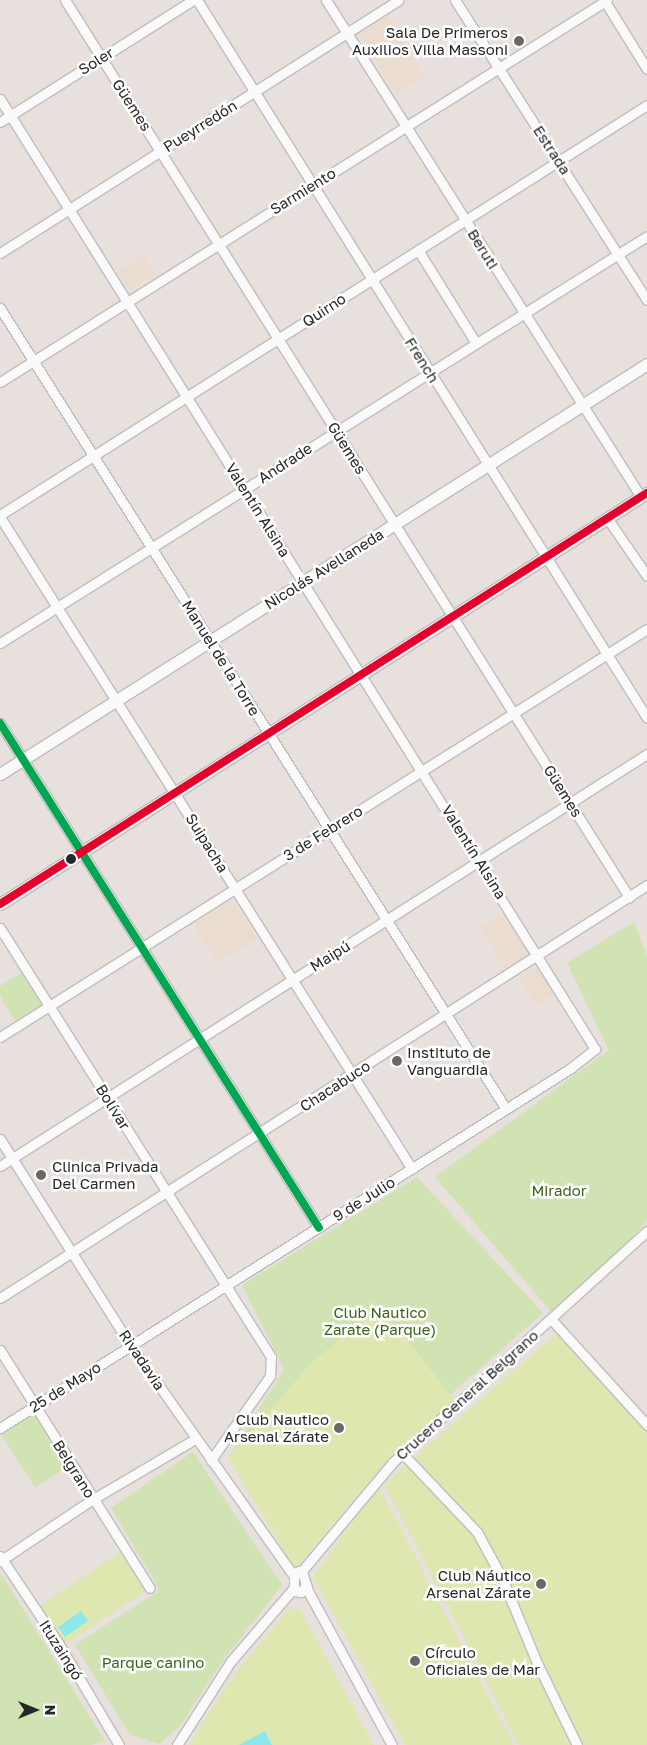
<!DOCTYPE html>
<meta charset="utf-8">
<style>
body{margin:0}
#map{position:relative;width:647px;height:1745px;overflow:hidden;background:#e7e0dc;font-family:"Golos Text",sans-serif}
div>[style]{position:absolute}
.education>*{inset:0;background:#ebdcd0;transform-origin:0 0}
.green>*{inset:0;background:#d1e2b3;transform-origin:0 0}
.pitch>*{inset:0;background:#dfe7b0;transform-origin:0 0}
.water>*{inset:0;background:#8ce8eb;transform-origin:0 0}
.roads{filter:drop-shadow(1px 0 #c0bdbe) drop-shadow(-1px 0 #c0bdbe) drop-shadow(0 1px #c0bdbe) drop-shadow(0 -1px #c0bdbe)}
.minor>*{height:9px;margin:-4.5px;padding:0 4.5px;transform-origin:4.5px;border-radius:4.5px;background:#fbfafa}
.tertiary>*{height:11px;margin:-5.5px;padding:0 5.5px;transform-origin:5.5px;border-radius:5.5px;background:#fbfafa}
.bus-1>*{height:8px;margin:-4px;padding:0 4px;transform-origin:4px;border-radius:4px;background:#00a651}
.bus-2>*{height:8px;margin:-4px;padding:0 4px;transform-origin:4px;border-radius:4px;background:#e4002b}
.dots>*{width:14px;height:14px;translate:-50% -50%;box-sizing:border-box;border:2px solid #fff;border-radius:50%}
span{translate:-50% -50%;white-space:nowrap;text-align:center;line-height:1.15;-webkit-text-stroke:5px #fff;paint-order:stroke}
.poi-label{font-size:15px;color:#272727}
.right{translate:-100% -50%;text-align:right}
.left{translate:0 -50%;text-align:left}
.street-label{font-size:15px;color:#272727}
.park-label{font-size:15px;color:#386516}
.north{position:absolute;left:10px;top:1685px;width:50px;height:50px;-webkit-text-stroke:4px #fff;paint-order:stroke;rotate:90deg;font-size:14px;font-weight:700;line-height:20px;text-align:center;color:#272727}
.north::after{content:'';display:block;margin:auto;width:18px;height:22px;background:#272727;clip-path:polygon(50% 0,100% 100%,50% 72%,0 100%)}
</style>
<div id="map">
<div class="education">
<i style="left:388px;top:16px;width:71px;height:34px;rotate:59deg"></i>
<i style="left:144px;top:255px;width:22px;height:31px;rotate:58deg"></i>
<i style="clip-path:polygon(229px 902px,234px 902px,257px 938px,217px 963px,193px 925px)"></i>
<i style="left:506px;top:912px;width:48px;height:30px;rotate:59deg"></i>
<i style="left:539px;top:967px;width:31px;height:23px;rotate:58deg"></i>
</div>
<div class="green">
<i style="clip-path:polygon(634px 922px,647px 956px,647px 1221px,555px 1316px,435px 1177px,609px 1050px,567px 963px)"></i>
<i style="clip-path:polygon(25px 971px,46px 1007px,17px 1024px,0 996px,0 986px)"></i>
<i style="clip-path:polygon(417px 1177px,543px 1313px,384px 1453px,228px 1458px,284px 1369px,242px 1285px)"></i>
<i style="left:34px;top:1412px;width:64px;height:40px;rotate:57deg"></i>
<i style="clip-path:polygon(193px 1452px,282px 1585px,224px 1659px,180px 1726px,159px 1744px,130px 1735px,75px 1645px,160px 1590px,111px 1508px)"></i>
<i style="clip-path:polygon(0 1572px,105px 1741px,91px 1745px,0 1745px)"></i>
</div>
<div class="pitch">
<i style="clip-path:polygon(381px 1307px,456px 1402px,392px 1454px,295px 1569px,228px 1458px,314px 1360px)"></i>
<i style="clip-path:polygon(557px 1333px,647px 1432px,647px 1745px,519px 1745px,384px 1484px)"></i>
<i style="clip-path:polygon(378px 1485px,514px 1745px,405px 1745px,313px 1577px)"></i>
<i style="left:120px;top:1552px;width:46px;height:96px;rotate:56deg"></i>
<i style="clip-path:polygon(289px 1609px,300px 1609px,374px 1745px,191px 1745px,192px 1739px,236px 1672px)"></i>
</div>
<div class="water">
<i style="left:81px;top:1611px;width:12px;height:28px;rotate:55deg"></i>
<i style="clip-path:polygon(265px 1731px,272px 1745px,239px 1745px)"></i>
</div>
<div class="roads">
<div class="minor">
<i style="left:65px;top:0;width:1060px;rotate:57.84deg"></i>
<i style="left:197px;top:0;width:847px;rotate:57.92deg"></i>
<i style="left:326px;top:0;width:588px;rotate:57.63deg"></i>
<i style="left:455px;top:0;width:356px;rotate:57.4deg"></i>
<i style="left:604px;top:0;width:81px;rotate:58.1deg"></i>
<i style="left:0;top:99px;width:1121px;rotate:57.94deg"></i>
<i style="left:595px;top:1049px;width:31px;rotate:142deg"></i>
<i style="left:571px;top:1068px;width:675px;rotate:147.77deg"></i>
<i style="left:0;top:122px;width:228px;rotate:-32.3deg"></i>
<i style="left:418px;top:250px;width:110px;rotate:58.1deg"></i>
<i style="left:0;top:253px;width:472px;rotate:-32.4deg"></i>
<i style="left:0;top:308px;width:947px;rotate:57.72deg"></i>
<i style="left:0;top:382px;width:717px;rotate:-32.18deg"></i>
<i style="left:0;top:515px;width:766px;rotate:-32.36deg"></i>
<i style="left:0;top:517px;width:771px;rotate:57.71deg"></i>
<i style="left:607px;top:518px;width:70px;rotate:55.4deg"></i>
<i style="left:0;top:643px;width:764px;rotate:-32.17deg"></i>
<i style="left:0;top:723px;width:597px;rotate:57.72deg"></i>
<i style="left:0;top:928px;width:507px;rotate:57.72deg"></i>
<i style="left:271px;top:1357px;width:19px;rotate:93deg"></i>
<i style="left:270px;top:1376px;width:103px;rotate:125.1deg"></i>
<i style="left:0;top:1037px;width:765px;rotate:-32.24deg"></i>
<i style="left:0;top:1139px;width:245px;rotate:57.7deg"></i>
<i style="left:131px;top:1346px;width:281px;rotate:54.7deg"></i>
<i style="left:0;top:1166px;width:767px;rotate:-32.49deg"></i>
<i style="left:0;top:1298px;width:768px;rotate:-32.55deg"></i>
<i style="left:551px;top:1319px;width:143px;rotate:47.8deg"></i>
<i style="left:0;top:1350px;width:281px;rotate:57.8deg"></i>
<i style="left:403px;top:1454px;width:108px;rotate:46.5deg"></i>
<i style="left:477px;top:1532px;width:52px;rotate:61.5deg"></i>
<i style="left:502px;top:1578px;width:92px;rotate:67.6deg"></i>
<i style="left:537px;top:1663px;width:91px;rotate:64deg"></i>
<i style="left:0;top:1556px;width:106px;rotate:56.2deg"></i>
<i style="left:59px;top:1644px;width:117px;rotate:59.3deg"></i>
<i style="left:0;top:1561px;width:112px;rotate:-33.7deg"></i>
<i style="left:93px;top:1499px;width:118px;rotate:-30.5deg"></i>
<i style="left:301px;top:1572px;width:143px;rotate:-50.1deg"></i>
<i style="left:393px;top:1462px;width:343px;rotate:-42.3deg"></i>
<i style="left:306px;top:1585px;width:9px;rotate:126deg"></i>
<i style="left:301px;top:1592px;width:7px;rotate:-172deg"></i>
<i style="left:294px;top:1591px;width:18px;rotate:-90deg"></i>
<i style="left:294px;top:1573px;width:5px;rotate:-22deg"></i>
<i style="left:299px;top:1571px;width:6px;rotate:45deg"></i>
<i style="left:303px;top:1575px;width:19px;rotate:72deg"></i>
<i style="left:309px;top:1593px;width:173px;rotate:61.4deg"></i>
<i style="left:177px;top:1745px;width:100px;rotate:-57.3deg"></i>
<i style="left:231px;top:1661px;width:95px;rotate:-49.3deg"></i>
</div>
<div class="tertiary">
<i style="left:0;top:774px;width:766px;rotate:-32.36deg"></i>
<i style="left:0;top:904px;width:767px;rotate:-32.43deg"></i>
</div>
</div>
<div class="bus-1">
<i style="left:0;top:723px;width:597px;rotate:57.72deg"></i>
</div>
<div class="bus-2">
<i style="left:0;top:904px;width:767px;rotate:-32.43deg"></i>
</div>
<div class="dots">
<i style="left:519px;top:41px;background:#6a6866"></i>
<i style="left:71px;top:859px;background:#272727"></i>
<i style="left:397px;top:1061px;background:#6a6866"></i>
<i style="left:41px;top:1175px;background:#6a6866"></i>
<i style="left:339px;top:1428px;background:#6a6866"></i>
<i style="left:541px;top:1584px;background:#6a6866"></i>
<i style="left:415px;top:1661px;background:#6a6866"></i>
</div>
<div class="poi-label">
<span class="right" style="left:508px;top:41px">Sala De Primeros<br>Auxilios Villa Massoni</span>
<span class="left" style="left:407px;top:1061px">Instituto de<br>Vanguardia</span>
<span class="left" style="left:52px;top:1175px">Clinica Privada<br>Del Carmen</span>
<span class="right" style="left:329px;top:1428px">Club Nautico<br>Arsenal Zárate</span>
<span class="right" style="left:531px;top:1584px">Club Náutico<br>Arsenal Zárate</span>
<span class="left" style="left:425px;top:1661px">Círculo<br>Oficiales de Mar</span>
</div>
<div class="street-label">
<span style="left:96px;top:61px;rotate:-32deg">Soler</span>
<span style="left:132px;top:105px;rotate:57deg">Güemes</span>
<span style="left:200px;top:126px;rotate:-32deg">Pueyrredón</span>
<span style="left:552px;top:150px;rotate:57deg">Estrada</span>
<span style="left:303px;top:191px;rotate:-32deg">Sarmiento</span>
<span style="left:483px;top:249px;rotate:58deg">Beruti</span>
<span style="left:324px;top:310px;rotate:-33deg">Quirno</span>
<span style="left:422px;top:360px;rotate:58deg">French</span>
<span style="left:347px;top:448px;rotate:58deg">Güemes</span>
<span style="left:285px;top:463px;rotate:-33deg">Andrade</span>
<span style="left:258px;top:510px;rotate:58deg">Valentín Alsina</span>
<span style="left:324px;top:569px;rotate:-32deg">Nicolás Avellaneda</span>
<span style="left:221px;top:658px;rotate:58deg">Manuel de la Torre</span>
<span style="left:563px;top:791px;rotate:58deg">Güemes</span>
<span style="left:323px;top:833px;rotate:-32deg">3 de Febrero</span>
<span style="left:207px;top:843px;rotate:58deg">Suipacha</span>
<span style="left:474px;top:852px;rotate:58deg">Valentín Alsina</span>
<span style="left:330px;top:956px;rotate:-32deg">Maipú</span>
<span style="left:335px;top:1086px;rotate:-33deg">Chacabuco</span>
<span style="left:113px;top:1107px;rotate:58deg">Bolívar</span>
<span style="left:364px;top:1199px;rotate:-32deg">9 de Julio</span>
<span style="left:142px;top:1360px;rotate:56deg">Rivadavia</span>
<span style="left:65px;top:1387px;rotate:-32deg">25 de Mayo</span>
<span style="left:467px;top:1395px;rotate:-42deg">Crucero General Belgrano</span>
<span style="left:74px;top:1469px;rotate:58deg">Belgrano</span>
<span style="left:61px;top:1650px;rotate:58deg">Ituzaingó</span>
</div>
<div class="park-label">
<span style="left:559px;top:1191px">Mirador</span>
<span style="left:380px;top:1321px">Club Nautico<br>Zarate (Parque)</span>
<span style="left:153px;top:1663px">Parque canino</span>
</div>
<div class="north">N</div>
</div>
